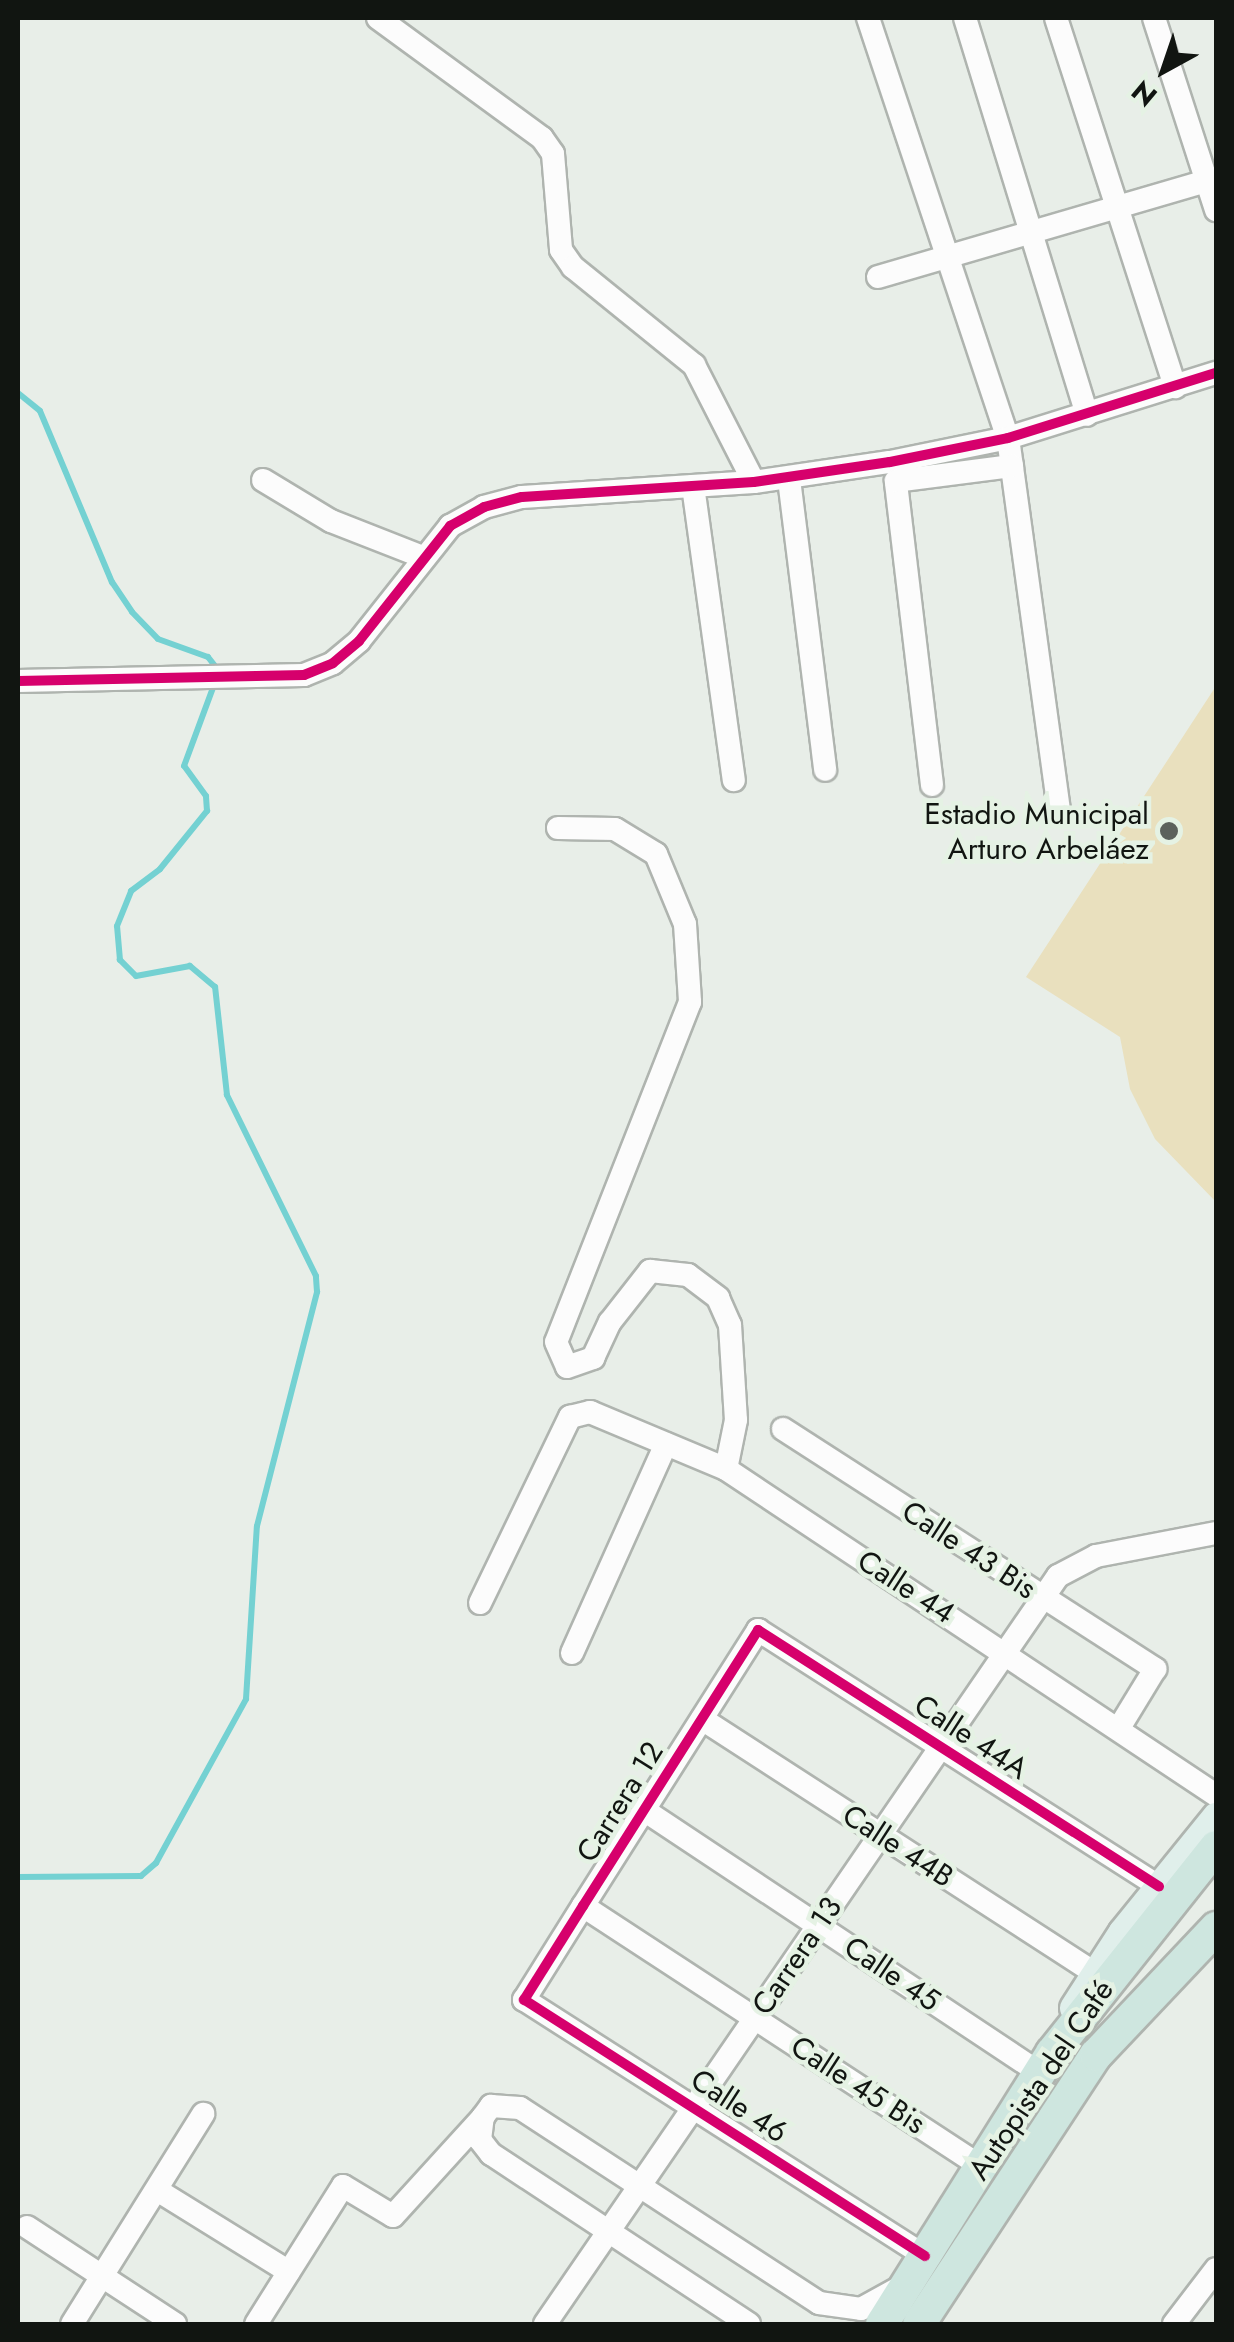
<!DOCTYPE html>
<meta charset="utf-8">
<style>
body{margin:0}
#map{position:relative;width:1234px;height:2342px;overflow:hidden;background:#e8eee8;font-family:Jost,sans-serif}
div>[style]{position:absolute}
.green>*{inset:0;background:#e9e0be}
.stream>*{height:6px;margin:-3px;padding:0 3px;transform-origin:3px;border-radius:3px;background:#74d1d2}
.roads{filter:drop-shadow(2px 0 #afb4af) drop-shadow(-2px 0 #afb4af) drop-shadow(0 2px #afb4af) drop-shadow(0 -2px #afb4af)}
.minor>*{height:22px;margin:-11px;padding:0 11px;transform-origin:11px;border-radius:11px;background:#fcfcfc}
.major>*{height:28px;margin:-14px;padding:0 14px;transform-origin:14px;border-radius:14px;background:#e0efeb}
.highway>*{height:32px;margin:-16px;padding:0 16px;transform-origin:16px;border-radius:16px;background:#cee6df}
.cycleway>*{height:10px;margin:-5px;padding:0 5px;transform-origin:5px;border-radius:5px;background:#d6006c}
.dots>*{width:28px;height:28px;translate:-50% -50%;box-sizing:border-box;border:5px solid #e5f2e4;border-radius:50%}
span{translate:-50% -50%;white-space:nowrap;text-align:center;line-height:1.15;-webkit-text-stroke:9px #e5f2e4;paint-order:stroke}
.poi-label{font-size:30px;color:#111511}
.right{translate:-100% -50%;text-align:right}
.street-label{font-size:30px;color:#111511}
.frame{position:absolute;inset:0;border:20px solid #111511;pointer-events:none}
.north{position:absolute;left:1114px;top:20px;width:100px;height:100px;-webkit-text-stroke:8px #e5f2e4;paint-order:stroke;rotate:220deg;font-size:28px;font-weight:700;line-height:40px;text-align:center;color:#111511}
.north::after{content:'';display:block;margin:auto;width:35px;height:45px;background:#111511;clip-path:polygon(50% 0,100% 100%,50% 72%,0 100%)}
</style>
<div id="map">
<div class="green">
<i style="clip-path:polygon(1216px 686px,1216px 1202px,1155px 1139px,1130px 1089px,1120px 1037px,1026px 977px)"></i>
</div>
<div class="stream">
<i style="left:18px;top:393px;width:28px;rotate:39deg"></i>
<i style="left:40px;top:411px;width:186px;rotate:67.2deg"></i>
<i style="left:112px;top:582px;width:36px;rotate:56deg"></i>
<i style="left:132px;top:612px;width:37px;rotate:46deg"></i>
<i style="left:158px;top:639px;width:53px;rotate:19.8deg"></i>
<i style="left:208px;top:657px;width:16px;rotate:52deg"></i>
<i style="left:18px;top:1877px;width:123px;rotate:-0.5deg"></i>
<i style="left:141px;top:1876px;width:20px;rotate:-41deg"></i>
<i style="left:156px;top:1863px;width:187px;rotate:-61.2deg"></i>
<i style="left:246px;top:1699px;width:173px;rotate:-86.4deg"></i>
<i style="left:257px;top:1526px;width:242px;rotate:-75.6deg"></i>
<i style="left:317px;top:1292px;width:16px;rotate:-94deg"></i>
<i style="left:316px;top:1276px;width:202px;rotate:-116.2deg"></i>
<i style="left:227px;top:1095px;width:109px;rotate:-96.3deg"></i>
<i style="left:215px;top:987px;width:33px;rotate:-140deg"></i>
<i style="left:190px;top:966px;width:55px;rotate:169.5deg"></i>
<i style="left:136px;top:976px;width:23px;rotate:-135deg"></i>
<i style="left:120px;top:960px;width:34px;rotate:-95deg"></i>
<i style="left:117px;top:926px;width:38px;rotate:-68deg"></i>
<i style="left:131px;top:891px;width:36px;rotate:-37deg"></i>
<i style="left:160px;top:869px;width:75px;rotate:-51deg"></i>
<i style="left:207px;top:811px;width:15px;rotate:-94deg"></i>
<i style="left:206px;top:796px;width:37px;rotate:-126deg"></i>
<i style="left:184px;top:766px;width:90px;rotate:-69.7deg"></i>
</div>
<div class="roads">
<div class="minor">
<i style="left:378px;top:18px;width:203px;rotate:36.2deg"></i>
<i style="left:542px;top:138px;width:19px;rotate:55deg"></i>
<i style="left:553px;top:154px;width:96px;rotate:85.2deg"></i>
<i style="left:561px;top:250px;width:21px;rotate:55deg"></i>
<i style="left:573px;top:267px;width:156px;rotate:39deg"></i>
<i style="left:694px;top:365px;width:131px;rotate:62.9deg"></i>
<i style="left:868px;top:18px;width:443px;rotate:71.6deg"></i>
<i style="left:1008px;top:438px;width:373px;rotate:82.2deg"></i>
<i style="left:965px;top:18px;width:415px;rotate:72.9deg"></i>
<i style="left:1056px;top:18px;width:388px;rotate:72.1deg"></i>
<i style="left:1154px;top:18px;width:202px;rotate:72.1deg"></i>
<i style="left:878px;top:277px;width:352px;rotate:-16.3deg"></i>
<i style="left:789px;top:479px;width:293px;rotate:82.9deg"></i>
<i style="left:263px;top:480px;width:79px;rotate:31.1deg"></i>
<i style="left:331px;top:521px;width:99px;rotate:21.4deg"></i>
<i style="left:693px;top:486px;width:297px;rotate:82.1deg"></i>
<i style="left:18px;top:681px;width:286px;rotate:-1.2deg"></i>
<i style="left:304px;top:675px;width:31px;rotate:-22deg"></i>
<i style="left:333px;top:663px;width:34px;rotate:-40deg"></i>
<i style="left:359px;top:641px;width:147px;rotate:-51.6deg"></i>
<i style="left:450px;top:526px;width:39px;rotate:-29deg"></i>
<i style="left:484px;top:507px;width:39px;rotate:-15deg"></i>
<i style="left:522px;top:497px;width:232px;rotate:-3.7deg"></i>
<i style="left:754px;top:482px;width:137px;rotate:-8.4deg"></i>
<i style="left:890px;top:462px;width:120px;rotate:-11.5deg"></i>
<i style="left:1008px;top:438px;width:218px;rotate:-17.4deg"></i>
<i style="left:932px;top:785px;width:306px;rotate:-96.8deg"></i>
<i style="left:896px;top:481px;width:117px;rotate:-7.4deg"></i>
<i style="left:558px;top:828px;width:57px;rotate:1deg"></i>
<i style="left:615px;top:829px;width:48px;rotate:31.4deg"></i>
<i style="left:656px;top:854px;width:76px;rotate:67.5deg"></i>
<i style="left:685px;top:924px;width:78px;rotate:86.3deg"></i>
<i style="left:690px;top:1002px;width:365px;rotate:111.5deg"></i>
<i style="left:556px;top:1342px;width:27px;rotate:66deg"></i>
<i style="left:567px;top:1367px;width:28px;rotate:-19deg"></i>
<i style="left:593px;top:1358px;width:40px;rotate:-65deg"></i>
<i style="left:610px;top:1322px;width:65px;rotate:-51.9deg"></i>
<i style="left:650px;top:1271px;width:38px;rotate:6deg"></i>
<i style="left:688px;top:1275px;width:38px;rotate:37deg"></i>
<i style="left:718px;top:1298px;width:30px;rotate:66deg"></i>
<i style="left:730px;top:1325px;width:95px;rotate:86.4deg"></i>
<i style="left:736px;top:1420px;width:50px;rotate:101.5deg"></i>
<i style="left:783px;top:1429px;width:443px;rotate:32.8deg"></i>
<i style="left:1155px;top:1669px;width:69px;rotate:121.4deg"></i>
<i style="left:480px;top:1603px;width:207px;rotate:-64.2deg"></i>
<i style="left:570px;top:1417px;width:21px;rotate:-14deg"></i>
<i style="left:590px;top:1412px;width:147px;rotate:22.7deg"></i>
<i style="left:726px;top:1469px;width:589px;rotate:33.64deg"></i>
<i style="left:572px;top:1653px;width:229px;rotate:-65.8deg"></i>
<i style="left:702px;top:1719px;width:467px;rotate:32.9deg"></i>
<i style="left:644px;top:1810px;width:474px;rotate:33.6deg"></i>
<i style="left:583px;top:1906px;width:475px;rotate:33.2deg"></i>
<i style="left:157px;top:2190px;width:155px;rotate:31.8deg"></i>
<i style="left:27px;top:2227px;width:177px;rotate:33.2deg"></i>
<i style="left:925px;top:2256px;width:476px;rotate:-147.4deg"></i>
<i style="left:524px;top:2000px;width:111px;rotate:-57.9deg"></i>
<i style="left:583px;top:1906px;width:327px;rotate:-57.6deg"></i>
<i style="left:758px;top:1630px;width:476px;rotate:32.6deg"></i>
<i style="left:72px;top:2324px;width:248px;rotate:-58deg"></i>
<i style="left:256px;top:2324px;width:163px;rotate:-57.8deg"></i>
<i style="left:343px;top:2186px;width:58px;rotate:31deg"></i>
<i style="left:393px;top:2216px;width:134px;rotate:-47.7deg"></i>
<i style="left:545px;top:2324px;width:907px;rotate:-55.56deg"></i>
<i style="left:1058px;top:1576px;width:43px;rotate:-27.8deg"></i>
<i style="left:1096px;top:1556px;width:122px;rotate:-10.9deg"></i>
<i style="left:749px;top:2324px;width:309px;rotate:-146.6deg"></i>
<i style="left:491px;top:2154px;width:18px;rotate:-128deg"></i>
<i style="left:480px;top:2140px;width:23px;rotate:-83deg"></i>
<i style="left:483px;top:2117px;width:14px;rotate:-54deg"></i>
<i style="left:491px;top:2106px;width:29px;rotate:4deg"></i>
<i style="left:520px;top:2108px;width:357px;rotate:33.1deg"></i>
<i style="left:819px;top:2303px;width:42px;rotate:8.1deg"></i>
<i style="left:861px;top:2309px;width:43px;rotate:-28.9deg"></i>
<i style="left:1174px;top:2324px;width:69px;rotate:-52.6deg"></i>
</div>
<div class="major">
<i style="left:1074px;top:2008px;width:90px;rotate:-57.2deg"></i>
<i style="left:1123px;top:1932px;width:148px;rotate:-51deg"></i>
</div>
<div class="highway">
<i style="left:882px;top:2324px;width:320px;rotate:-57.9deg"></i>
<i style="left:1052px;top:2053px;width:263px;rotate:-51.5deg"></i>
<i style="left:919px;top:2324px;width:322px;rotate:-56.7deg"></i>
<i style="left:1096px;top:2055px;width:175px;rotate:-46.6deg"></i>
</div>
</div>
<div class="cycleway">
<i style="left:18px;top:681px;width:286px;rotate:-1.2deg"></i>
<i style="left:304px;top:675px;width:31px;rotate:-22deg"></i>
<i style="left:333px;top:663px;width:34px;rotate:-40deg"></i>
<i style="left:359px;top:641px;width:147px;rotate:-51.6deg"></i>
<i style="left:450px;top:526px;width:39px;rotate:-29deg"></i>
<i style="left:484px;top:507px;width:39px;rotate:-15deg"></i>
<i style="left:522px;top:497px;width:232px;rotate:-3.7deg"></i>
<i style="left:754px;top:482px;width:137px;rotate:-8.4deg"></i>
<i style="left:890px;top:462px;width:120px;rotate:-11.5deg"></i>
<i style="left:1008px;top:438px;width:218px;rotate:-17.4deg"></i>
<i style="left:925px;top:2256px;width:476px;rotate:-147.4deg"></i>
<i style="left:524px;top:2000px;width:111px;rotate:-57.9deg"></i>
<i style="left:583px;top:1906px;width:327px;rotate:-57.6deg"></i>
<i style="left:758px;top:1630px;width:476px;rotate:32.6deg"></i>
</div>
<div class="dots">
<i style="left:1169px;top:831px;background:#5c615c"></i>
</div>
<div class="poi-label">
<span class="right" style="left:1149px;top:831px">Estadio Municipal<br>Arturo Arbeláez</span>
</div>
<div class="street-label">
<span style="left:969px;top:1550px;rotate:33deg">Calle 43 Bis</span>
<span style="left:906px;top:1587px;rotate:33deg">Calle 44</span>
<span style="left:971px;top:1737px;rotate:33deg">Calle 44A</span>
<span style="left:620px;top:1802px;rotate:-58deg">Carrera 12</span>
<span style="left:898px;top:1846px;rotate:33deg">Calle 44B</span>
<span style="left:797px;top:1956px;rotate:-56deg">Carrera 13</span>
<span style="left:892px;top:1974px;rotate:34deg">Calle 45</span>
<span style="left:1041px;top:2080px;rotate:-56deg">Autopista del Café</span>
<span style="left:858px;top:2085px;rotate:33deg">Calle 45 Bis</span>
<span style="left:739px;top:2106px;rotate:33deg">Calle 46</span>
</div>
<div class="frame"></div>
<div class="north">N</div>
</div>
